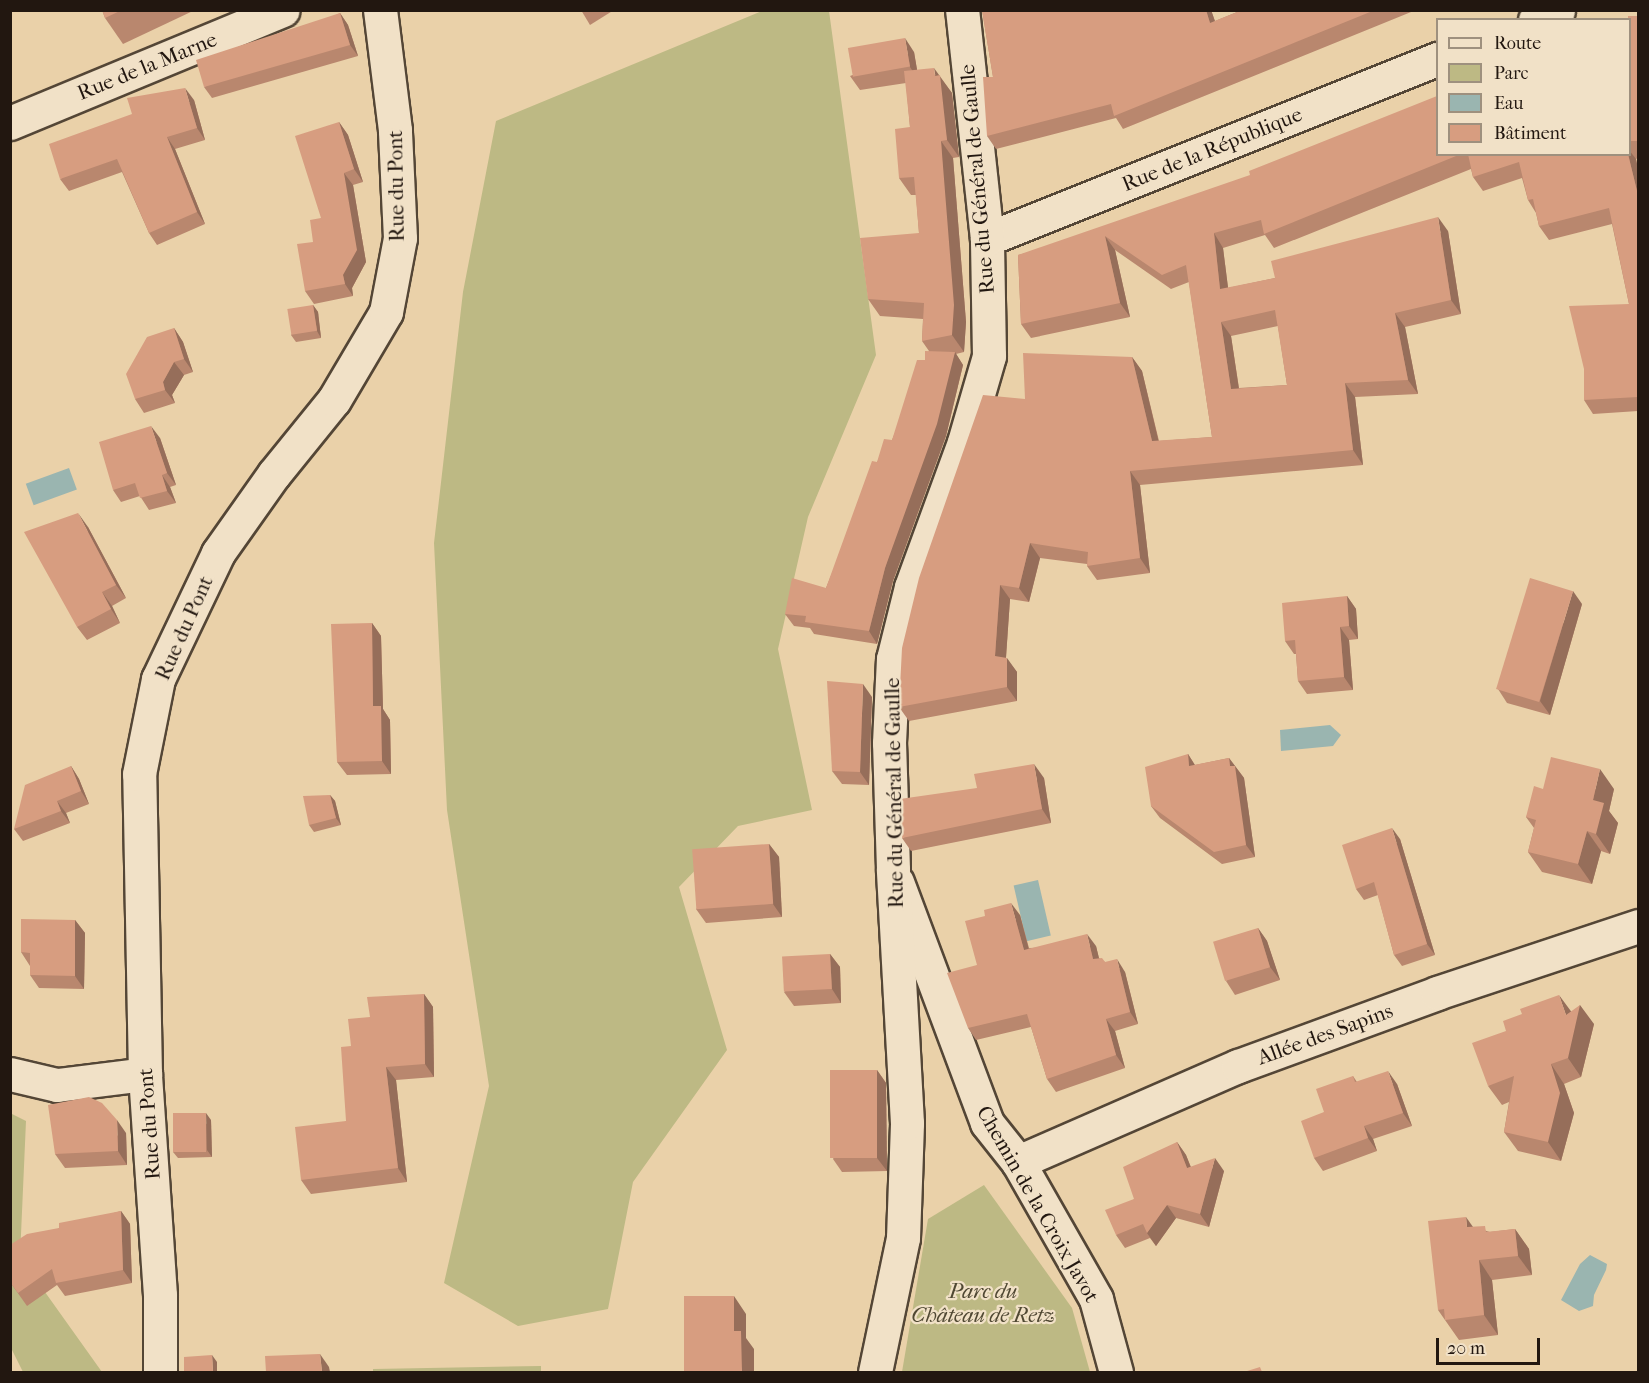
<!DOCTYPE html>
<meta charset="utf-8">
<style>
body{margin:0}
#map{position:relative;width:1649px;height:1383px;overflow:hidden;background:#ead1a9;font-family:"IM FELL French Canon",serif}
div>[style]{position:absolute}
.green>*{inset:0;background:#bdb984}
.water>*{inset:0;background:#9ab5b0;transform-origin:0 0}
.roads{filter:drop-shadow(2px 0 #544636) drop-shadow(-2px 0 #544636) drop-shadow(0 2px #544636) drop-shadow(0 -2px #544636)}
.street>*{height:33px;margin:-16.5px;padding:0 16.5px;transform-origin:16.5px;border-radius:16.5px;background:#f1e1c7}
.secondary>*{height:33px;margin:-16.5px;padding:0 16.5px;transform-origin:16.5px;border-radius:16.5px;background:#f1e1c7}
.wall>*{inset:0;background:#b9876e}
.shaded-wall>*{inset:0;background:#966e5a}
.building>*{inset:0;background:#d79d80;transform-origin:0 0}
span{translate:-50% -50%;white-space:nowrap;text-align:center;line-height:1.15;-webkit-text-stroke:4.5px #f1e1c7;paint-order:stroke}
.street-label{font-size:21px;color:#221710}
.park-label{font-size:21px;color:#504833;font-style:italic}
.frame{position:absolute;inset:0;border:12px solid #221710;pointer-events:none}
.legend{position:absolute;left:1436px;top:18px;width:195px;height:138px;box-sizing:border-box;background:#f1e1c7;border:2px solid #9e907e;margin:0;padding:8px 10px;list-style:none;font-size:18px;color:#221710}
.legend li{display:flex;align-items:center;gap:12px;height:30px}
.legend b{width:30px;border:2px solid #9e907e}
.scale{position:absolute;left:1436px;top:1338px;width:104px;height:27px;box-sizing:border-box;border:3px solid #221710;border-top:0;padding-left:8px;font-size:18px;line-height:21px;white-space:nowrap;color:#221710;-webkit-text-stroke:4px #f1e1c7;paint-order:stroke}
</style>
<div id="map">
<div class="green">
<i style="clip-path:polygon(762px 11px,829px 11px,876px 355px,808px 517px,778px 649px,812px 810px,738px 826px,679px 887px,727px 1050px,633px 1182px,608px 1309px,518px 1326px,444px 1283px,489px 1086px,447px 810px,434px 543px,463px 292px,496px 121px)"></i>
<i style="clip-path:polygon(10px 1113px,26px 1121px,20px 1257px,102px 1372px,23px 1372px,11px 1348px)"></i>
<i style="clip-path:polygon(984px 1185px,1072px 1308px,1090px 1372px,902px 1372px,928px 1219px)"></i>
<i style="clip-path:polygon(541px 1366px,541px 1372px,373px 1372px,373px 1369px)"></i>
</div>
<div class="water">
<i style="left:69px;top:468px;width:23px;height:46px;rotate:70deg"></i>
<i style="clip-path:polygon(1330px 725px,1341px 735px,1333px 746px,1281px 751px,1280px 730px)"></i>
<i style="left:1038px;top:880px;width:57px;height:25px;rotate:77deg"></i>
<i style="clip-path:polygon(1590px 1255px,1607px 1264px,1606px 1270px,1594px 1295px,1593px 1306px,1579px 1311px,1561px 1300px,1580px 1264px)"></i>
</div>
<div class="roads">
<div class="street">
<i style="left:1535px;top:20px;width:25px;rotate:-23deg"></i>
<i style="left:10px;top:123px;width:295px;rotate:-22.5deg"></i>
<i style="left:987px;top:239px;width:486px;rotate:-21.8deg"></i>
<i style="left:897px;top:882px;width:257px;rotate:69.5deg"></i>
<i style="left:987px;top:1123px;width:50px;rotate:51.5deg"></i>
<i style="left:1018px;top:1162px;width:158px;rotate:60.3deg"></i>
<i style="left:1096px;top:1299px;width:76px;rotate:74.7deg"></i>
<i style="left:10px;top:1074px;width:48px;rotate:13.2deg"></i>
<i style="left:57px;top:1085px;width:89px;rotate:-7.1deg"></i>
<i style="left:1018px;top:1162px;width:240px;rotate:-23.6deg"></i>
<i style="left:1238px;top:1066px;width:212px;rotate:-20.1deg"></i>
<i style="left:1437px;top:993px;width:212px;rotate:-18.4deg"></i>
</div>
<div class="secondary">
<i style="left:160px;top:1372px;width:77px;rotate:-90deg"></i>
<i style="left:160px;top:1295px;width:222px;rotate:-93.9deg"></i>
<i style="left:145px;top:1074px;width:300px;rotate:-91.1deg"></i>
<i style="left:139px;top:774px;width:97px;rotate:-78.7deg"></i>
<i style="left:158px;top:679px;width:140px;rotate:-64.5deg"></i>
<i style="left:218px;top:553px;width:97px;rotate:-54.7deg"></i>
<i style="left:274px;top:474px;width:95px;rotate:-51deg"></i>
<i style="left:334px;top:400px;width:102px;rotate:-59.4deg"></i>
<i style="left:386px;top:312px;width:75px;rotate:-79.3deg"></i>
<i style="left:400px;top:238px;width:108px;rotate:-92.7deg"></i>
<i style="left:395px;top:130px;width:121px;rotate:-97.1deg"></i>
<i style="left:875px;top:1372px;width:137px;rotate:-78.2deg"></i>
<i style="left:903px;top:1238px;width:115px;rotate:-88deg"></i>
<i style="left:907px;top:1123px;width:254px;rotate:-93.2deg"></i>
<i style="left:893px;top:869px;width:126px;rotate:-91.8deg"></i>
<i style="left:889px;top:743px;width:84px;rotate:-87.3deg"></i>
<i style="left:893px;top:659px;width:74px;rotate:-76deg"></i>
<i style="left:911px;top:587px;width:154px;rotate:-69.9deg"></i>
<i style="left:964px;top:442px;width:90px;rotate:-73.8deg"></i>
<i style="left:989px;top:356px;width:117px;rotate:-91deg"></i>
<i style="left:987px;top:239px;width:230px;rotate:-96.2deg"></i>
</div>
</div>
<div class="wall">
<i style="clip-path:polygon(102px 10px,195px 10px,123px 44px,105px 18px)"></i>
<i style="clip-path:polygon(581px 10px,614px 10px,590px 25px)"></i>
<i style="clip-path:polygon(982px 10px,1211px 10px,1215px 21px,1242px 10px,1416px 10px,1123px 129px,1116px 118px,996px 149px,987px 136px,993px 77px)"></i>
<i style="clip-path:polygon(340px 13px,348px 25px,358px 56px,212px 98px,204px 87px)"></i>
<i style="clip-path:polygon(evenodd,1638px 16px,1638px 158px,1636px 159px,1638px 169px,1638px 411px,1593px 414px,1584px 400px,1629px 304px,1612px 224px,1549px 240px,1539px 226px,1536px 213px,1528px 200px,1522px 178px,1483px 191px,1473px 177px,1471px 169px,1274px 248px,1265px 235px,1223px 248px,1228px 288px,1275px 278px,1448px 231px,1461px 314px,1405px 327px,1418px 394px,1355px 397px,1363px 465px,1140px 485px,1150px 573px,1097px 580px,1087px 566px,1087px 564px,1040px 558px,1029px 602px,1010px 599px,1006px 658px,1017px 672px,1017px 701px,909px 721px,899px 707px,1025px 399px,1132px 357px,1142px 371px,1159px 441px,1212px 437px,1189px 282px,1171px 289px,1115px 250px,1130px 317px,1031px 338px,1021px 324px,1018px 255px,1437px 154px,1629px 154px,1629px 20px,1638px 16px,1278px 326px,1287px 385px,1239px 388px,1231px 336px,1278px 326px)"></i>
<i style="clip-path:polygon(914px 52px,917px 70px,939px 76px,952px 93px,959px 157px,953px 158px,966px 322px,964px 352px,956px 354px,963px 365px,946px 436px,893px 581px,877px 644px,814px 634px,810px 628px,794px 626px,785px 614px,826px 588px,877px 462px,892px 440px,925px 360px,929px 351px,922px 341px,923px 319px,880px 316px,868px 299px,919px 233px,916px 195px,911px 195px,899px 178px,910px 127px,906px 83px,860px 90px,850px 76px)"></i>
<i style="clip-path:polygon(194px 100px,205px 140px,175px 149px,205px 224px,157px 245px,149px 233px,122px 172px,69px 191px,60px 179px)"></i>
<i style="clip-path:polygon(339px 122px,348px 135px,363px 182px,353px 185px,366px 262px,352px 288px,353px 296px,314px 304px,305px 291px,321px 218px)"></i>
<i style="clip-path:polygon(313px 305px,318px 312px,321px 338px,296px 342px,291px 335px)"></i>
<i style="clip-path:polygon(174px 328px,183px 342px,193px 372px,184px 375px,172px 395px,175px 403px,144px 413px,135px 399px)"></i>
<i style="clip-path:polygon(160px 438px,176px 485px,170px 487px,176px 503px,149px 510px,140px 496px,121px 502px,113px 490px)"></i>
<i style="clip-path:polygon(88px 527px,126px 598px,112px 606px,120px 623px,87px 640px,77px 627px)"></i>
<i style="clip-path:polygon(1347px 596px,1356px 609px,1358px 639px,1349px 640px,1353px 690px,1307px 694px,1298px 681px,1296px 654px,1294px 654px,1285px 641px)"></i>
<i style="clip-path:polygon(1582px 604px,1550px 715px,1507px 703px,1498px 689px)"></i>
<i style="clip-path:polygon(372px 623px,381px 636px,383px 709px,390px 720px,391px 774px,347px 775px,337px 762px)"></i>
<i style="clip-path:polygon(872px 697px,869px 785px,842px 784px,832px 771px)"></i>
<i style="clip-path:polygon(1188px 754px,1195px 765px,1229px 758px,1244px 778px,1255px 857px,1222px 864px,1160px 818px,1151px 806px)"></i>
<i style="clip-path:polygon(71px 766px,79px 779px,89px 804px,66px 813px,70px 823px,23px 841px,14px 829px)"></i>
<i style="clip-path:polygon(1044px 778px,1051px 823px,911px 851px,902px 838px)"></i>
<i style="clip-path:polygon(1543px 789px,1614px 789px,1609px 811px,1618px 823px,1610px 854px,1601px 851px,1592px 884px,1542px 872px,1528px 852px,1534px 828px,1526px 817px)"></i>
<i style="clip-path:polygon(330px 795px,335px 801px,341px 825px,314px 832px,309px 825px)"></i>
<i style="clip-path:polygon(1400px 839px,1435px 955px,1402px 966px,1394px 955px,1378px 895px,1364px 900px,1356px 889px)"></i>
<i style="clip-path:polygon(769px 844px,779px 857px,782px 917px,706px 923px,696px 909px)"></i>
<i style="clip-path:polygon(1020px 915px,1029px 948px,1096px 946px,1099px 958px,1105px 962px,1125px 972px,1138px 1024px,1115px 1031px,1125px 1068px,1056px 1092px,1047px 1079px,1031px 1027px,976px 1040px,968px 1028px,977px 965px)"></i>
<i style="clip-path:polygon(75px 920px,85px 933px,84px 989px,39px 988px,30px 975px,30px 966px,21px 952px)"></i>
<i style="clip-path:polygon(1258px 928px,1267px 941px,1280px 980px,1235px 995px,1226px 981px)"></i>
<i style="clip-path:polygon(830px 954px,840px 967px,841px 1003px,794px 1006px,784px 992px)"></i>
<i style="clip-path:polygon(424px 994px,433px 1007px,434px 1077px,396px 1080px,407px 1182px,311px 1194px,301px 1180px,346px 1121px,351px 1046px,370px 1017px)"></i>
<i style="clip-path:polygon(1571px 1012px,1594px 1024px,1581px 1077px,1564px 1084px,1574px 1113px,1561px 1161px,1518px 1151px,1504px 1132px,1509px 1102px,1502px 1105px,1488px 1086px)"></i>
<i style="clip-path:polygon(877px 1070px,886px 1083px,887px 1171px,842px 1172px,833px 1159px)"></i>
<i style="clip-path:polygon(1353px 1076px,1357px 1082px,1397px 1084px,1412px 1126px,1373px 1139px,1377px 1151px,1323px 1171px,1314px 1158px,1324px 1112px)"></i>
<i style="clip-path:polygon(211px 1120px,212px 1157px,178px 1158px,173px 1152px)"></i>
<i style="clip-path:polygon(126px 1133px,127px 1165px,65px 1168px,55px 1154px)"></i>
<i style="clip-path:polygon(1177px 1142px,1186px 1155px,1191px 1167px,1224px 1171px,1209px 1227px,1176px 1218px,1156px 1246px,1150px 1238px,1125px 1248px,1116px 1235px,1134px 1199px)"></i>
<i style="clip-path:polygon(121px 1211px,130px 1224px,132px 1283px,65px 1296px,57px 1285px,27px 1306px,10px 1282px,59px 1228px)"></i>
<i style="clip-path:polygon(1473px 1227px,1490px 1232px,1515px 1229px,1529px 1249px,1532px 1275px,1492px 1280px,1498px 1335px,1459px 1340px,1438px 1310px)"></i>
</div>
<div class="shaded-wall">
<i style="clip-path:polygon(1206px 10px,1211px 10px,1220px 36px,1210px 23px)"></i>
<i style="clip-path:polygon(340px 13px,348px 25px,358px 56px,350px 45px)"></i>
<i style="clip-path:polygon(905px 38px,914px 52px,919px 81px,910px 67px)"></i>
<i style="clip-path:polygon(934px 68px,952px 93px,959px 157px,947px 140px)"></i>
<i style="clip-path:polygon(185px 88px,194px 100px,205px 140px,197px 128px)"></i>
<i style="clip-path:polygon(339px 122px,348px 135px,363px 182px,354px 169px)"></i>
<i style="clip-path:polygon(167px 137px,175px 149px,205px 224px,197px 212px)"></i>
<i style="clip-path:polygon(941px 141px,953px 158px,966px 322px,964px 352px,952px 335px)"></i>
<i style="clip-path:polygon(1629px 150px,1636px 159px,1638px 169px,1638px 195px,1628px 154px,1629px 154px)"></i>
<i style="clip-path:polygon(344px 173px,353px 185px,366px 262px,352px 288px,353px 296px,345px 284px,343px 275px)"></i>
<i style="clip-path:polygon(1438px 217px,1448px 231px,1461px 314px,1451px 300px)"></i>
<i style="clip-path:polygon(1214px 233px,1223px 248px,1230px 303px,1220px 289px)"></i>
<i style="clip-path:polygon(1105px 236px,1115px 250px,1130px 317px,1120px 303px)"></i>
<i style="clip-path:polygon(313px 305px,318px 312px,321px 338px,317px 331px)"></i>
<i style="clip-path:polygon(1395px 313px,1405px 327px,1418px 394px,1408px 380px)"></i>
<i style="clip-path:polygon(1221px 322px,1231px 336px,1241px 403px,1231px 389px)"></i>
<i style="clip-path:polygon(174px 328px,183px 342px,193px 372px,184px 359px)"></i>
<i style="clip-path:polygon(955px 352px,963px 365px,946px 436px,893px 581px,877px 644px,869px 631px,885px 568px)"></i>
<i style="clip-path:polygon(1132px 357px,1142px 371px,1162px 456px,1152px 441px)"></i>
<i style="clip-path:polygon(174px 362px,184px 375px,172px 395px,175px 403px,165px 390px,163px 382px)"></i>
<i style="clip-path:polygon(1345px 383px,1355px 397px,1363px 465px,1353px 450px)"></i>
<i style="clip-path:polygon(151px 426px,160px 438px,176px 485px,167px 473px)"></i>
<i style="clip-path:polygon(1130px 471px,1140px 485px,1150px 573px,1140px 558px)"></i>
<i style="clip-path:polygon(162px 475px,170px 487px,176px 503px,167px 491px)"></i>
<i style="clip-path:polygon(78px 513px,88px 527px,126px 598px,116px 585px)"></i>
<i style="clip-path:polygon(1030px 543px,1040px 558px,1029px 602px,1019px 588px)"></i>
<i style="clip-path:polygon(1000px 585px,1010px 599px,1005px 671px,995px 656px)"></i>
<i style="clip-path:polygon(1573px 591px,1582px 604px,1550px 715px,1540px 701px)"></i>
<i style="clip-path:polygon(102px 592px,112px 606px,120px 623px,111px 609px)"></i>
<i style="clip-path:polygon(1347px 596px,1356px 609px,1358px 639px,1349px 626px)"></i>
<i style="clip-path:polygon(372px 623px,381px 636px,383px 709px,390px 720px,391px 774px,382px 761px,373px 706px)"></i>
<i style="clip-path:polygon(1340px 627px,1349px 640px,1353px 690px,1344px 677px)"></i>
<i style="clip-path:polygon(1007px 658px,1017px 672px,1017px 701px,1007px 687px)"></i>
<i style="clip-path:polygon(863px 684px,872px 697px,869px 785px,860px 772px)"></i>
<i style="clip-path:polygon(1188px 754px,1196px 767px,1189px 766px)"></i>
<i style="clip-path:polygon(1229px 758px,1244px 778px,1255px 857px,1246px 845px,1230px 766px)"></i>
<i style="clip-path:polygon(1034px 764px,1044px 778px,1051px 823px,1042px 809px)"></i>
<i style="clip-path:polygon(71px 766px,79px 779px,89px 804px,81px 791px)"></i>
<i style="clip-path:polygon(1600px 769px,1614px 789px,1609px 811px,1618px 823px,1610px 854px,1596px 834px,1593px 800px)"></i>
<i style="clip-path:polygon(330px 795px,335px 801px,341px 825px,336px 818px)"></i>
<i style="clip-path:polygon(57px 801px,66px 813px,70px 823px,61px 811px)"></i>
<i style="clip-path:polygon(1392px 828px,1400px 839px,1435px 955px,1427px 944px)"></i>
<i style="clip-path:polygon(1587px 831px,1601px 851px,1592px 884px,1578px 864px)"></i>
<i style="clip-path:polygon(769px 844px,779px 857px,782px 917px,773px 904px)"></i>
<i style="clip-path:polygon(1011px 903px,1020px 915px,1032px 962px,1024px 950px)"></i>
<i style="clip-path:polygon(75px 920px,85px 933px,84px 989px,75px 976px)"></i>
<i style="clip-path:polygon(1258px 928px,1267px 941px,1280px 980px,1270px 967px)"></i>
<i style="clip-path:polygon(1087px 934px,1096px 946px,1102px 971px,1093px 959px)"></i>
<i style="clip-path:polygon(830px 954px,840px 967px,841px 1003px,832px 989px)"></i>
<i style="clip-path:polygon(1117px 959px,1125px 972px,1138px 1024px,1130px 1012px)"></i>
<i style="clip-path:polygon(424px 994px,433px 1007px,434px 1077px,425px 1064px)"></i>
<i style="clip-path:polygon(1559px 995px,1573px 1014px,1580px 1005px,1594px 1024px,1581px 1077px,1568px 1058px,1566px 1015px)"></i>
<i style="clip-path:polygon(1106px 1019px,1115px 1031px,1125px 1068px,1116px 1055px)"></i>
<i style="clip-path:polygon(1551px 1064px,1564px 1084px,1574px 1113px,1561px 1161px,1548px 1142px)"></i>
<i style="clip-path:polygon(386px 1067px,396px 1080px,407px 1182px,398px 1168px)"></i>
<i style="clip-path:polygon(877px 1070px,886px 1083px,887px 1171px,877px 1158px)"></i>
<i style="clip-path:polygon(1388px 1071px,1397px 1084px,1412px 1126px,1403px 1113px)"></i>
<i style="clip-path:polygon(206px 1113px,211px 1120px,212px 1157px,207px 1150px)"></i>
<i style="clip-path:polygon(117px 1120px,126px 1133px,127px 1165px,118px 1151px)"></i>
<i style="clip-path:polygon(1364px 1126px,1373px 1139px,1377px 1151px,1368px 1138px)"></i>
<i style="clip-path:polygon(1177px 1142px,1186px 1155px,1196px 1181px,1187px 1168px)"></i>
<i style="clip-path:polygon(1215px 1158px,1224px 1171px,1209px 1227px,1200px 1214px)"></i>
<i style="clip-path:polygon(1167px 1205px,1176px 1218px,1156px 1246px,1147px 1233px)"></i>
<i style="clip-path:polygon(121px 1211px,130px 1224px,132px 1283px,123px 1270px)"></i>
<i style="clip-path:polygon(1466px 1217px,1480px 1237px,1467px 1227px)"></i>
<i style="clip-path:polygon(1515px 1229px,1529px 1249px,1532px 1275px,1518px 1256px)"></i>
<i style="clip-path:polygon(1479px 1260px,1492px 1280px,1498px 1335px,1484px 1315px)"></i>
<i style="clip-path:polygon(734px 1296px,746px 1314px,746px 1338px,754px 1349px,754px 1372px,742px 1372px,734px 1331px)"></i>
<i style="clip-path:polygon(320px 1354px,329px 1367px,330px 1372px,322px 1372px)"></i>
<i style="clip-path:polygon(212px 1355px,217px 1362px,217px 1372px,213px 1372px)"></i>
</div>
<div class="building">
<i style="clip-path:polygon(102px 10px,122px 10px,105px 18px)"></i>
<i style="clip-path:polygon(982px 10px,1206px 10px,1210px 23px,1242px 10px,1375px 10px,1114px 116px,1111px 104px,987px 136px,983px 77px,993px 77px)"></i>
<i style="clip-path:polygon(340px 13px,350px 45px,204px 87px,196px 60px)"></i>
<i style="left:1638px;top:16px;width:125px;height:10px;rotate:90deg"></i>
<i style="left:905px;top:38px;width:29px;height:58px;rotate:80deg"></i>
<i style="clip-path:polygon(934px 68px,935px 76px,940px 75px,947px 140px,941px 141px,954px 305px,952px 335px,922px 341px,924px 303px,868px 299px,860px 238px,919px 233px,914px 177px,899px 178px,895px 129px,910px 127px,904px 71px)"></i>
<i style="clip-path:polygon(185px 88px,197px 128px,167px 137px,197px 212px,149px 233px,117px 159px,60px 179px,49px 144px,132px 114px,127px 98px)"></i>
<i style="clip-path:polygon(evenodd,1437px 96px,1437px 154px,1461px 154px,1264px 234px,1261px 220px,1214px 233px,1220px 289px,1275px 278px,1271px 261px,1438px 217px,1451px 300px,1395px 313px,1408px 380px,1345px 383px,1353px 450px,1130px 471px,1140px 558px,1087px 566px,1088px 552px,1030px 543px,1019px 588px,1000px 585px,995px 656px,1007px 658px,1007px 687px,899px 707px,902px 648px,919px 578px,983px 395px,1025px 399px,1023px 353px,1132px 357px,1152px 441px,1212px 437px,1186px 265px,1162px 275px,1105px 236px,1120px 303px,1021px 324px,1018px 255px,1250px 175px,1249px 171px,1437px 96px,1275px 310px,1287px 385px,1231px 389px,1221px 322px,1275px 310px)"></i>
<i style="clip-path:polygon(339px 122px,354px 169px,344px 173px,357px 250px,343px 275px,345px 284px,305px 291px,297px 244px,313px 242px,310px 220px,321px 218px,295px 136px)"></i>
<i style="clip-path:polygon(1468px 154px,1628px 154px,1638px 195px,1638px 397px,1584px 400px,1584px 369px,1569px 306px,1629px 304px,1609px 208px,1539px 226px,1533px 199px,1528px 200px,1519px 162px,1473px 177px)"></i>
<i style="left:313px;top:305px;width:26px;height:26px;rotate:81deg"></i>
<i style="clip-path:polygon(174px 328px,184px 359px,174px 362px,163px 382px,165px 390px,135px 399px,126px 374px,147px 337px)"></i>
<i style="clip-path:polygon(925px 351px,955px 352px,937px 424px,885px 568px,869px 631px,805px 622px,806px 616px,785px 614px,792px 578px,826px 588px,872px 461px,877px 462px,884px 439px,892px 440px,917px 360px,925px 360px)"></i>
<i style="clip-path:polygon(151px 426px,167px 473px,162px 475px,167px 491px,140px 498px,135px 483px,113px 490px,99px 442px)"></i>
<i style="clip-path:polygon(78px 513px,116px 585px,102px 592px,111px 609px,77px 627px,24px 532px)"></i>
<i style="left:1530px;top:578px;width:45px;height:116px;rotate:17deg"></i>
<i style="clip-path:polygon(1347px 596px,1349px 626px,1340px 627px,1344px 677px,1298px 681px,1295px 640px,1285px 641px,1282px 603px)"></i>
<i style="clip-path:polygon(372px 623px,373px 706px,381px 706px,382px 761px,337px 762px,331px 624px)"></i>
<i style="clip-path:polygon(827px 681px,863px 684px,860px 772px,832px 771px)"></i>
<i style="clip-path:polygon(1188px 754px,1189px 766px,1229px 758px,1230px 766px,1235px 766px,1246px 845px,1214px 852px,1151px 806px,1145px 767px)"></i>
<i style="clip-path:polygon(1551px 757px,1600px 769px,1593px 800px,1604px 803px,1596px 834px,1587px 831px,1578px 864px,1528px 852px,1536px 820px,1526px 817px,1534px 786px,1543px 789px)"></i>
<i style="clip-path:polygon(1034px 764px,1042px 809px,902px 838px,900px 799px,977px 788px,974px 774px)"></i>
<i style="clip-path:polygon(71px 766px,81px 791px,57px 801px,61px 811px,14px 829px,25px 785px)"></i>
<i style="clip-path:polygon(330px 795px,336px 818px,309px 825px,303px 796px)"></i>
<i style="clip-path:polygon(1392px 828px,1427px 944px,1394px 955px,1374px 882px,1356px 889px,1342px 845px)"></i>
<i style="left:769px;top:844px;width:60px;height:77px;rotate:86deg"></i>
<i style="clip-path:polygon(1011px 903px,1024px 950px,1087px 934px,1093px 959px,1102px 958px,1105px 962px,1117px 959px,1130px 1012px,1106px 1019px,1116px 1055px,1047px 1079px,1027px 1014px,968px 1028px,947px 973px,977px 965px,965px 921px,985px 916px,984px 910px)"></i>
<i style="clip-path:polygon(21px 919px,75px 920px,75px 976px,30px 975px,30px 953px,21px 952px)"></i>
<i style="left:1258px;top:928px;width:41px;height:47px;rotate:73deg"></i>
<i style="left:830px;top:954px;width:35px;height:48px;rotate:87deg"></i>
<i style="clip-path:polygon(424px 994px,425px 1064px,386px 1067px,398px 1168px,301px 1180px,295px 1127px,346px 1121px,341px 1047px,351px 1046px,348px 1019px,370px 1017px,367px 997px)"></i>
<i style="clip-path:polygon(1559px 995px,1566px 1015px,1580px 1005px,1568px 1058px,1551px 1064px,1560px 1093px,1548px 1142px,1504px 1132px,1514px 1076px,1488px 1086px,1472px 1043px,1506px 1031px,1503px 1021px,1522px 1014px,1520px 1009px)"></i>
<i style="left:877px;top:1070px;width:88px;height:47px;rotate:90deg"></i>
<i style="clip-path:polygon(1388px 1071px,1403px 1113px,1364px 1126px,1368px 1138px,1314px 1158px,1301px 1121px,1324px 1112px,1316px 1089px,1353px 1076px,1355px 1082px)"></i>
<i style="clip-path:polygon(89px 1097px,102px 1103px,117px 1120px,118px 1151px,55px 1154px,48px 1105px)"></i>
<i style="left:173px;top:1113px;width:33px;height:39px"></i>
<i style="clip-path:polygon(1177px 1142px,1187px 1168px,1215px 1158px,1200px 1214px,1167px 1205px,1147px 1233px,1143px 1224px,1116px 1235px,1105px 1210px,1134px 1199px,1123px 1167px)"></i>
<i style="clip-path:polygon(121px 1211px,123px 1270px,56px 1283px,52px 1269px,18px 1293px,10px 1282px,10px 1245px,27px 1234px,59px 1228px,59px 1223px)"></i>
<i style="clip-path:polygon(1466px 1217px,1467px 1227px,1485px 1226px,1486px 1232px,1515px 1229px,1518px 1256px,1479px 1260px,1484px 1315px,1445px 1320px,1444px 1309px,1438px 1310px,1428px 1221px)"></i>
<i style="clip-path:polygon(684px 1296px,734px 1296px,734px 1331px,741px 1331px,742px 1372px,684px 1372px)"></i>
<i style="clip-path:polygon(320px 1354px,322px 1372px,266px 1372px,265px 1356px)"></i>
<i style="clip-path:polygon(212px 1355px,213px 1372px,184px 1372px,184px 1357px)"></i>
<i style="clip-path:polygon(1260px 1367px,1262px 1372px,1244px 1372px)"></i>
</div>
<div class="street-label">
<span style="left:147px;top:66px;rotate:-22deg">Rue de la Marne</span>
<span style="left:1212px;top:149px;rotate:-22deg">Rue de la République</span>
<span style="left:977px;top:179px;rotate:-95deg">Rue du Général de Gaulle</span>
<span style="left:396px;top:186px;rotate:-91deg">Rue du Pont</span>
<span style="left:184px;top:628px;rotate:-66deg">Rue du Pont</span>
<span style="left:894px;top:793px;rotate:-91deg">Rue du Général de Gaulle</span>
<span style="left:1325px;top:1034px;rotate:-20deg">Allée des Sapins</span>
<span style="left:149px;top:1124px;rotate:-94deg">Rue du Pont</span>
<span style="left:1038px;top:1204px;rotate:60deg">Chemin de la Croix Javot</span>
</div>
<div class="park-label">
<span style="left:983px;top:1303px">Parc du<br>Château de Retz</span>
</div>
<div class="frame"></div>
<ul class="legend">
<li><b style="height:8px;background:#f1e1c7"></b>Route</li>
<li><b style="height:16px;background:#bdb984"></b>Parc</li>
<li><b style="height:16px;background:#9ab5b0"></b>Eau</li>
<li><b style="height:16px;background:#d79d80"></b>Bâtiment</li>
</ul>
<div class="scale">20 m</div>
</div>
